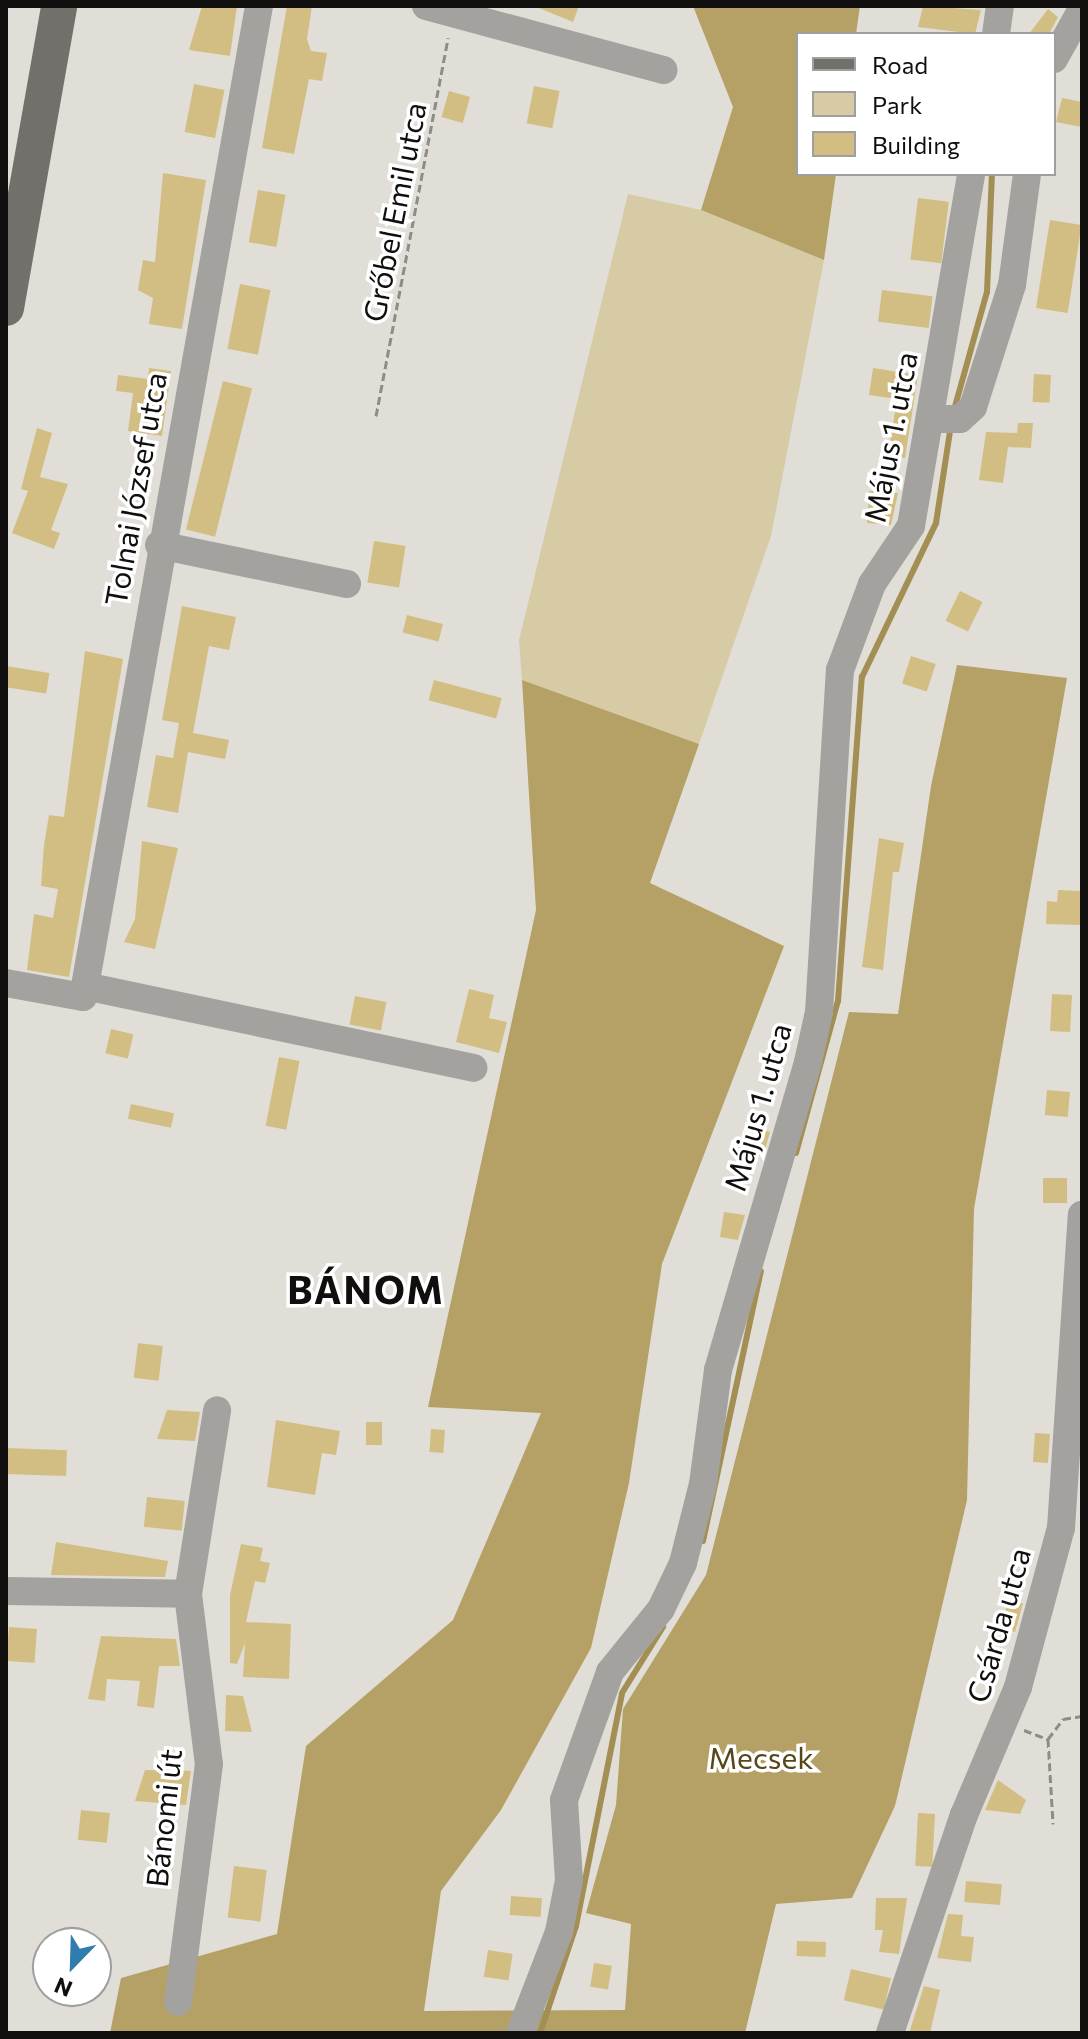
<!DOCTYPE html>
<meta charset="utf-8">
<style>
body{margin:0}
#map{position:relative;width:1088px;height:2039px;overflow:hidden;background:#e0ded7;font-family:Commissioner,sans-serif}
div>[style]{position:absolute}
.green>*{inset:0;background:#d7cba6}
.forest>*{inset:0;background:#b5a166}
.stream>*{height:6px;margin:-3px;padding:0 3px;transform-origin:3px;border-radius:3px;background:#a38f54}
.building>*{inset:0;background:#d2be82;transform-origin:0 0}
.path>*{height:3px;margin-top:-1.5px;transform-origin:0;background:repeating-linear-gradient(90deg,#8d8c87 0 8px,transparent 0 12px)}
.minor>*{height:28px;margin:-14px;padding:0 14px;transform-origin:14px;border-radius:14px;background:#a3a29f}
.major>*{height:36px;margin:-18px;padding:0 18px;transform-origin:18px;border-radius:18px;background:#72706b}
span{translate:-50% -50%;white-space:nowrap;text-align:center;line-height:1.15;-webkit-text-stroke:7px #fff;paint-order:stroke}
.street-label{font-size:30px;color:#100f0d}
.park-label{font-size:30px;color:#564718}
.district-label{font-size:38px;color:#100f0d;font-weight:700;letter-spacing:2px}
.frame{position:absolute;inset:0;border:8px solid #100f0d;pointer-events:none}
.legend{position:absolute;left:796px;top:32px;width:260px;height:144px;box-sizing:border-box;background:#fff;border:2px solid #9f9f9e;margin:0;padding:10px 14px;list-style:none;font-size:24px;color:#100f0d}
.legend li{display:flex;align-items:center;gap:16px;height:40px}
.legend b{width:40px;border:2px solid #9f9f9e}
.north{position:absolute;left:32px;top:1927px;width:80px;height:80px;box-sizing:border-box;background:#fff;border:2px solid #9f9f9e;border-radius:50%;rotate:203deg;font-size:22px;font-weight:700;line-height:32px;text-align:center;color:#100f0d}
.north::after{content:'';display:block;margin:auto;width:28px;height:36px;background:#2f7cae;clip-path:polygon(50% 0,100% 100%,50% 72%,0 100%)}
</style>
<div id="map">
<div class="green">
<i style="clip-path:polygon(628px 194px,701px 210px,824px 260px,771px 536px,699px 744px,522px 680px,519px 640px)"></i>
</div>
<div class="forest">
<i style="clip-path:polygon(693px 6px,860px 6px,856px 34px,798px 34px,798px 174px,836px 174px,824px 260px,701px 210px,733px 107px)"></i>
<i style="clip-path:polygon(957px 665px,1067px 678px,974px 1209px,967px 1500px,895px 1806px,852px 1898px,776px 1904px,745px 2033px,110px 2033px,121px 1978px,277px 1934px,306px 1746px,453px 1620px,541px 1413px,428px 1407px,536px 910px,522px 680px,699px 744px,650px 883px,784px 946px,662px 1264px,629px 1483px,591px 1648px,501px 1810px,441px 1891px,424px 2011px,625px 2010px,631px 1924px,586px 1913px,616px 1805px,623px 1709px,706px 1575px,849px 1012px,898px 1014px,931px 786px)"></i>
</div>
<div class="stream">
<i style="left:954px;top:410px;width:123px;rotate:-74.4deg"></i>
<i style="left:987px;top:292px;width:118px;rotate:-87.6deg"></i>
<i style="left:796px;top:1153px;width:158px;rotate:-74.6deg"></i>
<i style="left:838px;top:1001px;width:325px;rotate:-85.8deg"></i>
<i style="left:862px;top:677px;width:171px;rotate:-64.3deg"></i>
<i style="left:936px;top:523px;width:99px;rotate:-81.3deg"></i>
<i style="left:703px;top:1541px;width:276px;rotate:-77.9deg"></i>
<i style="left:540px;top:2033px;width:113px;rotate:-71.4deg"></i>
<i style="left:576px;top:1926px;width:237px;rotate:-78.8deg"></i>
<i style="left:622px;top:1693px;width:78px;rotate:-58.2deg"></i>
</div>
<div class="building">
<i style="clip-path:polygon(202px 6px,237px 6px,230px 56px,189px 50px)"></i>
<i style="clip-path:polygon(287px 6px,312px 6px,307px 39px,311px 51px,327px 53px,322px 81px,309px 79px,294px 154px,262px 148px)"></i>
<i style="clip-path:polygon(534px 6px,579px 6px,573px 22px)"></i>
<i style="clip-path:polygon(923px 6px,981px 10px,975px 34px,918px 27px)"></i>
<i style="clip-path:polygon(1048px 9px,1058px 17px,1049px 34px,1029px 34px)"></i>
<i style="left:194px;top:84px;width:31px;height:49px;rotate:11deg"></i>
<i style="left:534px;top:86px;width:26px;height:38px;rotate:11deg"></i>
<i style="left:449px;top:91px;width:22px;height:27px;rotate:16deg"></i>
<i style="clip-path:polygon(1062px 98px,1082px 102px,1082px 127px,1056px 122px)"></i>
<i style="clip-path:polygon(163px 173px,206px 180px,182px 329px,149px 324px,153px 298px,138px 290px,143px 260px,155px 262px)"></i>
<i style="left:258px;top:190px;width:28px;height:53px;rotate:10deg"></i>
<i style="left:918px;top:198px;width:31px;height:62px;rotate:7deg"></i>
<i style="left:1050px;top:220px;width:32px;height:89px;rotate:9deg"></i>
<i style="left:240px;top:284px;width:31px;height:66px;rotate:11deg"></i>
<i style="left:882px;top:290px;width:51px;height:32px;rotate:7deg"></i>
<i style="clip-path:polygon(149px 368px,171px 371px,162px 436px,128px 431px,133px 393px,116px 391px,118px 375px,148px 379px)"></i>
<i style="clip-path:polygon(873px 368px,918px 375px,905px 458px,888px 455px,897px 399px,869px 395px)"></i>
<i style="left:1034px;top:374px;width:17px;height:28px;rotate:3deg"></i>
<i style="left:223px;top:381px;width:30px;height:153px;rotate:14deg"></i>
<i style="clip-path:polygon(1018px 423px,1033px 423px,1031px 448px,1008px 447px,1003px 483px,979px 480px,986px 432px,1017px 433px)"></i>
<i style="clip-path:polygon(37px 428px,52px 433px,40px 477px,68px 484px,51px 530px,60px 533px,54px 549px,12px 533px,28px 491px,21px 489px)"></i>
<i style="clip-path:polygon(869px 491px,898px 493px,891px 525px,867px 523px)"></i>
<i style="left:374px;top:541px;width:32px;height:42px;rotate:9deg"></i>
<i style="left:960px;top:591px;width:25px;height:33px;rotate:26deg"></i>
<i style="clip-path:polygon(182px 606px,236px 617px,229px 650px,209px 646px,193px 733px,229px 740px,225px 759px,188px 752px,178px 813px,147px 807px,156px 755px,173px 758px,179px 723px,162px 720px)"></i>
<i style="left:407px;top:615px;width:37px;height:18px;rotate:14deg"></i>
<i style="clip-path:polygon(85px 651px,123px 659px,69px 977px,27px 970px,34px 914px,53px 918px,58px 889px,41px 886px,44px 845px,49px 815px,64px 817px)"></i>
<i style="left:911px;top:656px;width:26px;height:29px;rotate:18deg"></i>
<i style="left:6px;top:666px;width:44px;height:21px;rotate:9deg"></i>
<i style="left:434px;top:680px;width:70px;height:21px;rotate:15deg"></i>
<i style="clip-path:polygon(879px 838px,904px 843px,899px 872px,893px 872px,883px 970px,862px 967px)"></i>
<i style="clip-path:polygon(142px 841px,178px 848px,155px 949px,124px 942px,135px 919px)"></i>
<i style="clip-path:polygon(1058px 890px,1081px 891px,1080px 925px,1046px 924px,1047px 901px,1057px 902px)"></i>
<i style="clip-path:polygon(469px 989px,494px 995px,489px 1018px,507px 1022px,499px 1053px,456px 1042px)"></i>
<i style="left:1052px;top:994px;width:20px;height:37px;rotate:3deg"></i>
<i style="left:355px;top:996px;width:32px;height:29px;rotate:11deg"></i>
<i style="left:111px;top:1029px;width:23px;height:25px;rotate:13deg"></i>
<i style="left:279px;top:1057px;width:21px;height:70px;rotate:11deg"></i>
<i style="left:1047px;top:1090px;width:23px;height:25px;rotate:5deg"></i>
<i style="left:131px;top:1104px;width:44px;height:15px;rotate:12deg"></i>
<i style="clip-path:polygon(756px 1128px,770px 1132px,763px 1157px,748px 1151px)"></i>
<i style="left:1043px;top:1178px;width:24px;height:25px"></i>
<i style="clip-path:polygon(724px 1212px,745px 1215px,738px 1240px,720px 1237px)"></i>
<i style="left:138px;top:1343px;width:25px;height:35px;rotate:7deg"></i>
<i style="clip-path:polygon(167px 1410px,200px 1412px,195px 1441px,157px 1439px)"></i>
<i style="clip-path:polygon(276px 1420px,340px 1431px,336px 1455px,322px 1453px,315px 1495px,267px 1487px)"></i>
<i style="left:366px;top:1422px;width:16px;height:23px"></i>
<i style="left:431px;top:1429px;width:14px;height:23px;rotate:4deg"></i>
<i style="left:1035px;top:1433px;width:15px;height:29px;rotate:4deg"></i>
<i style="left:6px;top:1448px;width:61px;height:26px;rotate:2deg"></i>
<i style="left:147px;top:1497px;width:38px;height:30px;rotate:6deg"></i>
<i style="clip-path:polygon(56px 1542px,168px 1561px,165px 1577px,51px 1575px)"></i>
<i style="clip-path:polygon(241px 1544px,263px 1548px,260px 1561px,270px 1563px,265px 1583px,255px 1581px,246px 1622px,291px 1624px,289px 1679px,243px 1677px,245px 1643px,237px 1664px,230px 1663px,230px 1595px)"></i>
<i style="clip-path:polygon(1007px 1602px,1023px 1603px,1015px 1632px,1002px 1630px)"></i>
<i style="left:9px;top:1627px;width:28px;height:34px;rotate:4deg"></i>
<i style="clip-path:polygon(101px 1636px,176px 1639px,180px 1666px,159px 1666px,154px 1708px,137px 1706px,140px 1681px,107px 1679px,105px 1701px,88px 1699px)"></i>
<i style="clip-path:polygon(226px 1695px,243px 1696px,252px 1732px,225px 1731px)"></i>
<i style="clip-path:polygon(145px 1770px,191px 1771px,186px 1805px,135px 1801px)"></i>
<i style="clip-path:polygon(998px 1780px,1026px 1800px,1020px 1814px,985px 1810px)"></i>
<i style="left:81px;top:1810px;width:29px;height:30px;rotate:6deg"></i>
<i style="left:918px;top:1813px;width:17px;height:53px;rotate:3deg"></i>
<i style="left:234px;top:1866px;width:33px;height:52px;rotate:7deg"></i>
<i style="left:966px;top:1881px;width:36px;height:21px;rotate:5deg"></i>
<i style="left:511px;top:1896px;width:31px;height:19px;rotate:4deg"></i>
<i style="clip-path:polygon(876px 1898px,907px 1898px,899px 1954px,879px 1952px,883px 1930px,875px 1930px)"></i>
<i style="clip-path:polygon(948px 1914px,963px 1915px,961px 1936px,974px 1937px,971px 1962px,937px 1958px)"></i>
<i style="left:797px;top:1941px;width:29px;height:15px;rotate:2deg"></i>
<i style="left:488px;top:1950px;width:25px;height:27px;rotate:9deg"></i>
<i style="left:594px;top:1963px;width:18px;height:24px;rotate:9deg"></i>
<i style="left:851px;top:1969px;width:41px;height:32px;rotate:13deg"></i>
<i style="clip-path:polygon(924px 1986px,940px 1990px,930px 2033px,909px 2033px)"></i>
</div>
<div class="path">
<i style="left:376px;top:416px;width:385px;rotate:-79.2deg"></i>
<i style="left:1024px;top:1730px;width:26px;rotate:21deg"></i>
<i style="left:1048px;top:1739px;width:25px;rotate:-53deg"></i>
<i style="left:1063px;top:1719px;width:19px;rotate:-9deg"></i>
<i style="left:1048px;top:1739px;width:85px;rotate:86.6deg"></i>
</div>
<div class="minor">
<i style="left:426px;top:6px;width:246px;rotate:15.1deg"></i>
<i style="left:996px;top:34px;width:28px;rotate:-82deg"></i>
<i style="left:1054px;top:59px;width:57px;rotate:-60.8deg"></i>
<i style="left:930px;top:419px;width:30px"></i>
<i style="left:960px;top:419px;width:18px;rotate:-43deg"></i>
<i style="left:973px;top:407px;width:128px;rotate:-72.3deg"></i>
<i style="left:1012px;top:285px;width:112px;rotate:-82.3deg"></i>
<i style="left:159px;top:545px;width:192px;rotate:11.7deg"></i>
<i style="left:6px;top:983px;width:78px;rotate:10.3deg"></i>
<i style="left:83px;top:997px;width:11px;rotate:-80deg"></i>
<i style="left:85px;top:986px;width:397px;rotate:11.9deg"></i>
<i style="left:85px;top:986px;width:995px;rotate:-79.93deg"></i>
<i style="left:6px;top:1591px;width:182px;rotate:0.9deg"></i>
<i style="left:188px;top:1594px;width:171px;rotate:83deg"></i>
<i style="left:209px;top:1764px;width:240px;rotate:97.4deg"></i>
<i style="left:188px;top:1594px;width:186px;rotate:-81deg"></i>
<i style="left:520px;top:2033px;width:108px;rotate:-68.9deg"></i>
<i style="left:559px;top:1932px;width:53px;rotate:-79.1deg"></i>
<i style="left:569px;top:1880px;width:80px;rotate:-93.6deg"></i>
<i style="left:564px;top:1800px;width:136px;rotate:-70.2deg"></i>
<i style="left:610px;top:1672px;width:81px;rotate:-51deg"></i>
<i style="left:661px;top:1609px;width:51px;rotate:-64.4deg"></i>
<i style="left:683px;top:1563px;width:81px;rotate:-75.8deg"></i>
<i style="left:703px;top:1484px;width:115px;rotate:-82.5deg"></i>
<i style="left:718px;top:1370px;width:321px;rotate:-73.7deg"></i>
<i style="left:808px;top:1062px;width:51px;rotate:-77.6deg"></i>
<i style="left:819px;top:1012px;width:343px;rotate:-86.5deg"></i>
<i style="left:840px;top:670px;width:92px;rotate:-69.6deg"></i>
<i style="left:872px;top:584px;width:70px;rotate:-56.1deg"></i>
<i style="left:911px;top:526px;width:357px;rotate:-80.3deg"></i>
<i style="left:890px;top:2033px;width:230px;rotate:-71.3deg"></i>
<i style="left:964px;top:1815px;width:139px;rotate:-67.1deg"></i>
<i style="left:1018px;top:1687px;width:165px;rotate:-74.9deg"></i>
<i style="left:1061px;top:1528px;width:314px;rotate:-86.2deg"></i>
</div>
<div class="major">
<i style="left:6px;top:308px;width:307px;rotate:-80deg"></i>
</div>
<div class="street-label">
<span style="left:394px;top:212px;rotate:-79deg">Grőbel Emil utca</span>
<span style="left:890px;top:437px;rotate:-79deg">Május 1. utca</span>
<span style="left:135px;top:489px;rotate:-80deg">Tolnai József utca</span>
<span style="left:757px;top:1107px;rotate:-74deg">Május 1. utca</span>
<span style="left:998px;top:1625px;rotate:-74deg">Csárda utca</span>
<span style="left:163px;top:1818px;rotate:-84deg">Bánomi út</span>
</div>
<div class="park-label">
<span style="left:761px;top:1757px">Mecsek</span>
</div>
<div class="district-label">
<span style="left:366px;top:1289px">BÁNOM</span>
</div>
<div class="frame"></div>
<ul class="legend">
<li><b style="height:10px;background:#72706b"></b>Road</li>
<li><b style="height:22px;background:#d7cba6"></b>Park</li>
<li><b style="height:22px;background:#d2be82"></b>Building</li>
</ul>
<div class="north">N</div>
</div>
